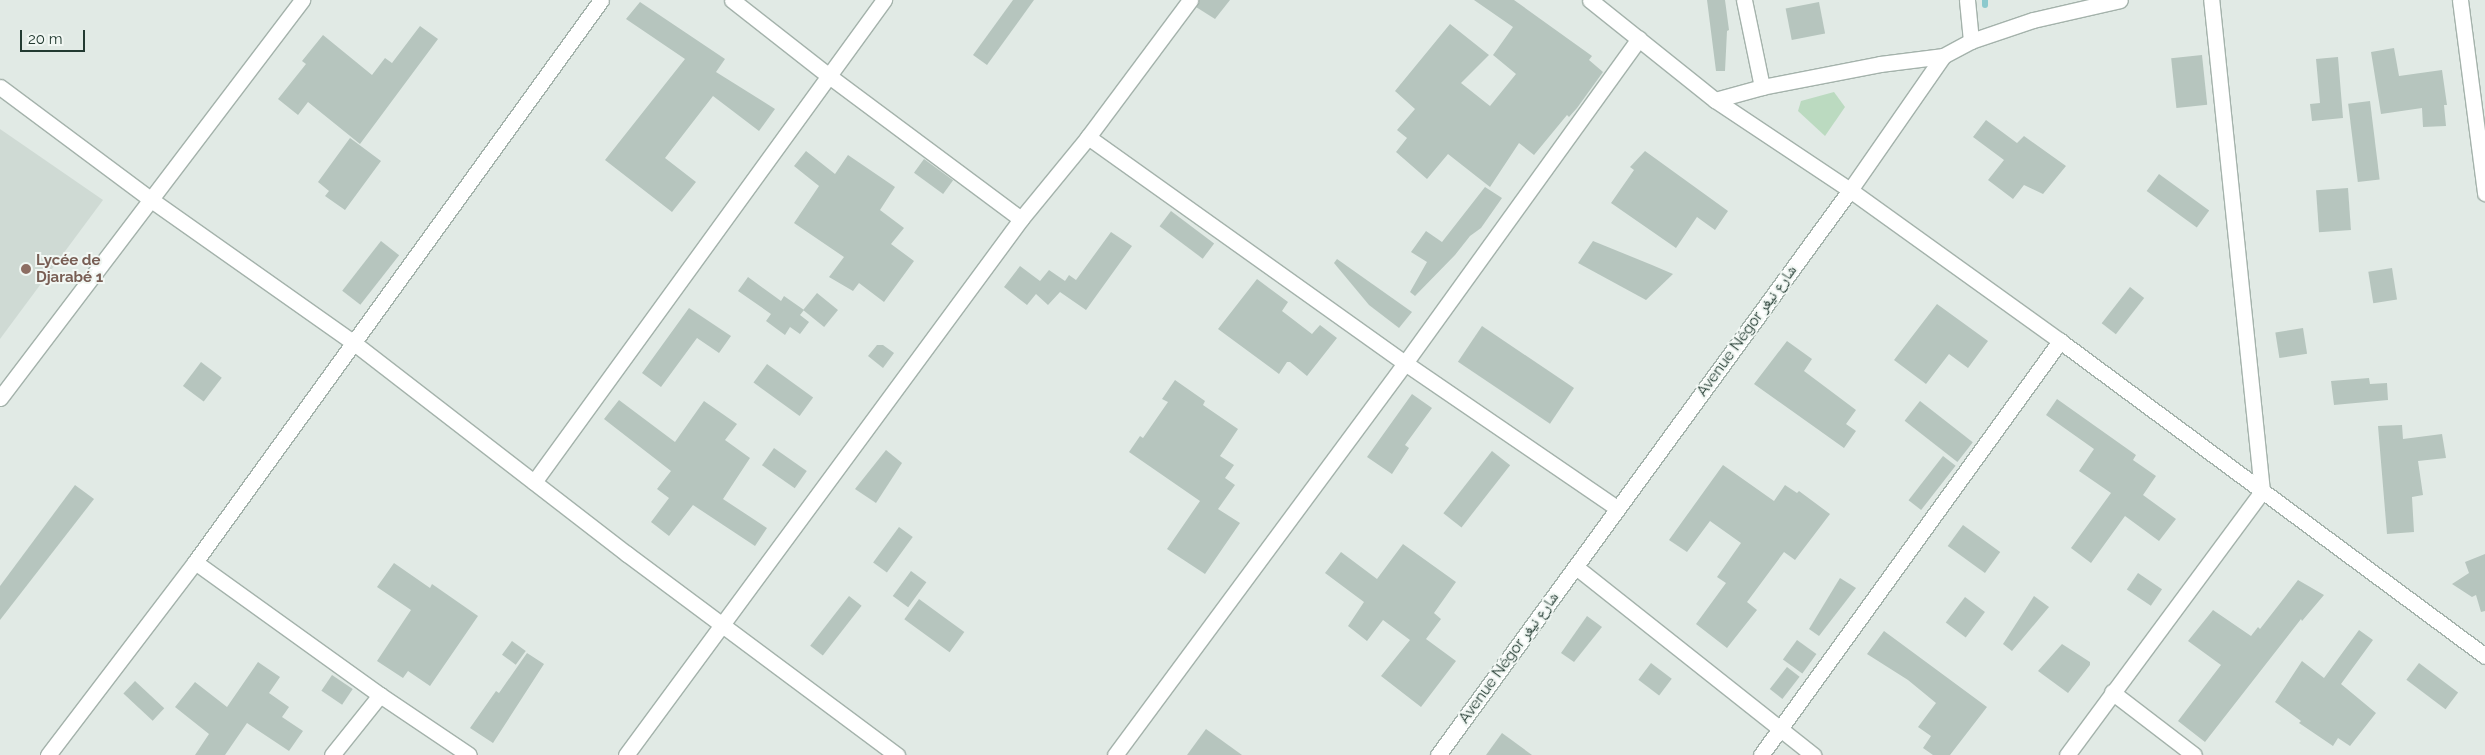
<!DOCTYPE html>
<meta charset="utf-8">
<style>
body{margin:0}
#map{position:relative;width:2485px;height:755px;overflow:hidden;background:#e1eae5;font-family:Raleway,"Noto Naskh Arabic",sans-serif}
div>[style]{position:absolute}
.built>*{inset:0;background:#cfdad4}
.green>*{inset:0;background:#bbdac0}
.stream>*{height:6px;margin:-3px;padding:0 3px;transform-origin:3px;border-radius:3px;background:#8cc9cd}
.building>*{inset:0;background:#b6c5be;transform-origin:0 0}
.roads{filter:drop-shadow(1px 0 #a4b2ab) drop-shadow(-1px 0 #a4b2ab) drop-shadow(0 1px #a4b2ab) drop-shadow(0 -1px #a4b2ab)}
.minor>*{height:15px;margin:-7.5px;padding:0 7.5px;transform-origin:7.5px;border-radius:7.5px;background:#fff}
.tertiary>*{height:15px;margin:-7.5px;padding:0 7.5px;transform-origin:7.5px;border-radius:7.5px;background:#fff}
.secondary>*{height:15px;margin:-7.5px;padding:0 7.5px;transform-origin:7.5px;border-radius:7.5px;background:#fff}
.dots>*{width:14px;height:14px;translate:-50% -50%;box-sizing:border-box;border:2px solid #f1f7f3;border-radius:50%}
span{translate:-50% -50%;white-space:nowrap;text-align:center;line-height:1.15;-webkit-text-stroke:4px #f1f7f3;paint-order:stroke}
.education-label{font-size:15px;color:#785e54;font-weight:700}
.left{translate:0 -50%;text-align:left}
.street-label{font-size:15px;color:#223a31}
.scale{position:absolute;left:20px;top:30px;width:65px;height:22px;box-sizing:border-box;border:2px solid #223a31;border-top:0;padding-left:6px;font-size:15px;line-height:18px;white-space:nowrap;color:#223a31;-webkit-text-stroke:4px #f1f7f3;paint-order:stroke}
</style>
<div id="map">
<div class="built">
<i style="clip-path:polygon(0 129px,103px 200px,0 339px)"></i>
</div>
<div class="green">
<i style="clip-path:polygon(1834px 92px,1845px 107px,1825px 136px,1798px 111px,1801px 101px)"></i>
</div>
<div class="stream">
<i style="left:1985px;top:0;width:5px;rotate:90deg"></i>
</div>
<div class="building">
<i style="clip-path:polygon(1013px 0,1034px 0,987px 65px,973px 55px)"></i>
<i style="clip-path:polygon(1199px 0,1230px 0,1215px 19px,1196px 7px)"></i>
<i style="clip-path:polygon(1474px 0,1514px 0,1592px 56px,1589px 60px,1603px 72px,1577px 108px,1569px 117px,1567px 115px,1534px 155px,1519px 143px,1490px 187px,1448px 154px,1427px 179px,1396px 152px,1407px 138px,1397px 130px,1415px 109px,1395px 91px,1450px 24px,1489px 55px,1461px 83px,1490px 106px,1516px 74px,1493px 55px,1513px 27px)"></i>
<i style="clip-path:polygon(1707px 0,1725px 0,1729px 30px,1727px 31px,1725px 71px,1716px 71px)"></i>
<i style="clip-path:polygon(640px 2px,725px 59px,716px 72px,775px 109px,759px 131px,713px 96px,665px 158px,696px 182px,672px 212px,605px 160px,685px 59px,626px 19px)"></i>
<i style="left:1819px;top:2px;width:32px;height:34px;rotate:79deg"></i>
<i style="clip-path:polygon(420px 26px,438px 39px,360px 144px,308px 102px,298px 115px,278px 99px,306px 64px,302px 61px,323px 35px,372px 75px,385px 58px,392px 63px)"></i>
<i style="clip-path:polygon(2394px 48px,2399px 76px,2442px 70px,2447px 105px,2444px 105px,2446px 126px,2423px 127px,2422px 108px,2381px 114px,2371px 52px)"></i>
<i style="left:2202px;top:55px;width:50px;height:31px;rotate:84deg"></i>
<i style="clip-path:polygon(2338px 57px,2343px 118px,2312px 121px,2310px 104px,2320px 103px,2316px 59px)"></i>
<i style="left:2370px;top:101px;width:79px;height:22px;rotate:83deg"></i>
<i style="clip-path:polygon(1986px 120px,2017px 143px,2024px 136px,2066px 166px,2043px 194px,2024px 185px,2013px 199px,1988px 180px,2004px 160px,1973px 137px)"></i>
<i style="clip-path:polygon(350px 138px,381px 161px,345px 210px,325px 196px,329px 191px,318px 182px)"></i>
<i style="clip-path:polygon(806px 151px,835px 174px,848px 155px,895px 187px,880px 210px,904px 228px,891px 244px,914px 261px,884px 302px,859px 283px,853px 291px,829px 277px,844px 257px,794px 223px,819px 186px,794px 166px)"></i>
<i style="clip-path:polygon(1645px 151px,1728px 211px,1715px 230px,1697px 217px,1676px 248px,1611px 203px,1634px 170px,1630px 167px)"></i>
<i style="left:924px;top:159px;width:36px;height:17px;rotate:36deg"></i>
<i style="left:2159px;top:174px;width:62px;height:21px;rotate:36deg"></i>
<i style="clip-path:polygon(1485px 187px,1502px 198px,1481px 228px,1470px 236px,1455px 255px,1415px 296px,1410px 292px,1427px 262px,1411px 252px,1426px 231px,1442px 242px)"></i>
<i style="left:2348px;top:188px;width:42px;height:32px;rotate:86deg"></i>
<i style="left:1171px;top:211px;width:54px;height:19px;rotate:37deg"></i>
<i style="clip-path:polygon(1111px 232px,1132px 246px,1086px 310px,1060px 292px,1048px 305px,1036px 294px,1027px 305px,1004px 287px,1020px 266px,1040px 281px,1049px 270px,1065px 281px,1069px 275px,1076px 280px)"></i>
<i style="left:381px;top:241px;width:23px;height:63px;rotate:38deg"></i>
<i style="clip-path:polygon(1593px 241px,1652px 265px,1673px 274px,1646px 300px,1578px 263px)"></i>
<i style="clip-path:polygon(1337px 259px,1412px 312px,1399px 328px,1369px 305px,1334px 263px)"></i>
<i style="left:2392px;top:268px;width:32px;height:24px;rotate:81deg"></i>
<i style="clip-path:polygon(748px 277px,781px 301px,784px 296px,804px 310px,800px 315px,809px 322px,800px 334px,790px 327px,785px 335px,766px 321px,771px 314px,738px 291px)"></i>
<i style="clip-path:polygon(1257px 279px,1288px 302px,1282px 311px,1312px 334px,1320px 325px,1337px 338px,1307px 376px,1290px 362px,1287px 362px,1279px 374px,1218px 329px)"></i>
<i style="left:2130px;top:287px;width:18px;height:46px;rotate:38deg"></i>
<i style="left:817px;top:293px;width:27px;height:22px;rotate:39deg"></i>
<i style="clip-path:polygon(1937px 304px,1988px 341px,1968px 368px,1949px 354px,1926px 384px,1894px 360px)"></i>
<i style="clip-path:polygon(689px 308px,731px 336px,719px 353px,697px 338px,661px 387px,642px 373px)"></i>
<i style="left:1482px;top:326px;width:111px;height:43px;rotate:34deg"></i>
<i style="left:2303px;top:328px;width:26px;height:28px;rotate:81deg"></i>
<i style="clip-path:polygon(1787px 341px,1812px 359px,1804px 371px,1856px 410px,1846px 424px,1856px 431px,1844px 448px,1754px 384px)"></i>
<i style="clip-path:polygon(877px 345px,883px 345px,894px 353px,883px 368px,868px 356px)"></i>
<i style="left:201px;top:362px;width:26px;height:30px;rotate:37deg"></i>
<i style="left:767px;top:364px;width:57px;height:23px;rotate:36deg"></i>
<i style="clip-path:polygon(2369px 378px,2370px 384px,2387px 383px,2388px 400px,2334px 405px,2331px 381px)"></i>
<i style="clip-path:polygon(1175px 380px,1205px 401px,1203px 405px,1238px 429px,1220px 456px,1234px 465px,1225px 478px,1235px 485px,1218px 509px,1240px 523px,1205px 574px,1167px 549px,1200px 501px,1129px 452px,1140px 436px,1143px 438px,1168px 402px,1162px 399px)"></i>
<i style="clip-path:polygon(1412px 394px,1432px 408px,1405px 445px,1409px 448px,1392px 474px,1367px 457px)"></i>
<i style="clip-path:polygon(2057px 399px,2136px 455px,2133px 460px,2156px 476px,2143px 495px,2176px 519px,2159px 541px,2125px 516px,2091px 563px,2071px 548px,2111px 493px,2079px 471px,2094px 449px,2046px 415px)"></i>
<i style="clip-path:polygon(619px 400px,675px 442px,704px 401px,737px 424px,725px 440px,750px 458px,723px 499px,767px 528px,755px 546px,693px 505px,669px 536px,651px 522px,669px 498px,657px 489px,671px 471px,604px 419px)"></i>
<i style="left:1920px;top:401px;width:67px;height:25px;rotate:38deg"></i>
<i style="clip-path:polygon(2402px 425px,2403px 439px,2442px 434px,2446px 458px,2418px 461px,2423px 495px,2412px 497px,2414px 532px,2387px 534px,2378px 426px)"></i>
<i style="left:774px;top:448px;width:40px;height:21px;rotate:35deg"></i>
<i style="clip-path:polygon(886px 450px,902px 463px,876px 503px,855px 489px)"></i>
<i style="left:1492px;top:451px;width:23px;height:79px;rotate:38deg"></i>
<i style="left:1943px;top:456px;width:16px;height:56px;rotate:38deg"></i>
<i style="clip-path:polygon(1723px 465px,1774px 501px,1785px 485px,1797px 493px,1799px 491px,1830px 514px,1795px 560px,1784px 552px,1747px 602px,1757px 610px,1727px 648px,1696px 624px,1726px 583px,1717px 577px,1741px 543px,1710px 521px,1687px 552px,1669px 540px)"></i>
<i style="clip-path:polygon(75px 485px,94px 499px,0 620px,0 586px)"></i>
<i style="left:1963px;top:525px;width:46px;height:26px;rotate:36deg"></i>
<i style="left:899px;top:527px;width:17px;height:44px;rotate:36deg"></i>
<i style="clip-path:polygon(1403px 544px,1456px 582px,1434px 613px,1441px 619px,1426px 639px,1456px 661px,1421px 707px,1381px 676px,1410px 640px,1383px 620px,1367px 641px,1348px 626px,1364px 602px,1325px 573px,1341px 552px,1377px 579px)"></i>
<i style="clip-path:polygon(2485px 554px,2485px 611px,2481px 612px,2476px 595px,2472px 597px,2452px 584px,2469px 573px,2465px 562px)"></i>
<i style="clip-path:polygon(394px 563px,430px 588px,432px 584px,478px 616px,430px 686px,408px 671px,403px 678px,377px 661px,411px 610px,377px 587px)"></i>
<i style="left:911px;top:571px;width:19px;height:31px;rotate:36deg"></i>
<i style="left:2138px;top:573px;width:29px;height:20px;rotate:34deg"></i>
<i style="clip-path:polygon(1840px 578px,1856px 588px,1819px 636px,1809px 629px)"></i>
<i style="clip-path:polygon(2298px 580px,2324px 595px,2302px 621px,2301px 619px,2205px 742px,2178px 721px,2221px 665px,2188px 641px,2213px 610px,2251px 636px,2258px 627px,2260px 629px)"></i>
<i style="left:849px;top:596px;width:16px;height:63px;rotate:38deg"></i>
<i style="clip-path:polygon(2034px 596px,2049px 607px,2012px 651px,2003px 644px)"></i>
<i style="left:1965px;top:597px;width:25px;height:32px;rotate:37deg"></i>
<i style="left:919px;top:599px;width:56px;height:25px;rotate:36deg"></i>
<i style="clip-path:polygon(1587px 616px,1602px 627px,1574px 662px,1561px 653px)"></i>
<i style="clip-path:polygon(2359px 630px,2373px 640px,2341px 684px,2376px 713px,2350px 746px,2338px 738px,2333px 746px,2299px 723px,2301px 721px,2275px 702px,2302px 661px,2324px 678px)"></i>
<i style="clip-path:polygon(1884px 631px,1987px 707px,1950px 755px,1933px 755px,1923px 748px,1931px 736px,1918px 727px,1936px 703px,1908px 680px,1867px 654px)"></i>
<i style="left:1797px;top:640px;width:24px;height:24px;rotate:36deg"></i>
<i style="left:512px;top:641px;width:17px;height:17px;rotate:36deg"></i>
<i style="clip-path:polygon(2062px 644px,2090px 662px,2090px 665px,2068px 693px,2038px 671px)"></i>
<i style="clip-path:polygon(527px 653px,544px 664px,493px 743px,470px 728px,496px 691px,499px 693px)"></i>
<i style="clip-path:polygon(258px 662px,280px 677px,269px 693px,289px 707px,282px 717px,303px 731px,289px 751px,247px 723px,225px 755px,195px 755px,209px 734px,175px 707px,195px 682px,227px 707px)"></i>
<i style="left:1651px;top:663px;width:26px;height:21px;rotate:37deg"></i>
<i style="left:2419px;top:663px;width:49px;height:21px;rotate:37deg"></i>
<i style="left:1787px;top:667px;width:16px;height:28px;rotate:38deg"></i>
<i style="left:332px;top:675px;width:25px;height:19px;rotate:34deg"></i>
<i style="left:135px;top:681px;width:40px;height:17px;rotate:43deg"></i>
<i style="clip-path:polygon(1206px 729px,1242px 755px,1187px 755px)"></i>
<i style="clip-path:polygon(1502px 733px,1532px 755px,1486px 755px)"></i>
</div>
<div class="roads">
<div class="minor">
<i style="left:732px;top:0;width:123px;rotate:38.1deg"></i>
<i style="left:829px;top:76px;width:239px;rotate:36.7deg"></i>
<i style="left:1744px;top:0;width:89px;rotate:78.3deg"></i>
<i style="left:1967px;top:0;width:41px;rotate:84.4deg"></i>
<i style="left:2460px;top:0;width:195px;rotate:82.6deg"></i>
<i style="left:1088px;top:137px;width:389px;rotate:35.5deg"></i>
<i style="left:1405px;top:363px;width:257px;rotate:34.4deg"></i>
<i style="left:534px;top:482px;width:596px;rotate:-54.02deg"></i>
<i style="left:195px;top:562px;width:228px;rotate:35.7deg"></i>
<i style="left:380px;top:695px;width:107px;rotate:34deg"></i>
<i style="left:1576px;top:567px;width:303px;rotate:38.4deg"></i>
<i style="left:2112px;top:692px;width:103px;rotate:37.5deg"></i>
<i style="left:48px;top:755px;width:243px;rotate:-52.7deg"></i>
<i style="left:195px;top:562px;width:693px;rotate:-54.15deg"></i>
<i style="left:332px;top:755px;width:77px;rotate:-51.3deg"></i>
<i style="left:626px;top:755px;width:666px;rotate:-53.61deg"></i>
<i style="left:1021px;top:219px;width:106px;rotate:-50.7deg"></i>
<i style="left:1088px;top:137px;width:171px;rotate:-53.3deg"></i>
<i style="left:1115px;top:755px;width:488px;rotate:-53.5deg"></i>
<i style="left:1405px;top:363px;width:400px;rotate:-54.2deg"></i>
<i style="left:1761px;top:755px;width:511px;rotate:-54.16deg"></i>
<i style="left:2067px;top:755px;width:328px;rotate:-53.5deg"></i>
<i style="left:2262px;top:491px;width:494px;rotate:-95.9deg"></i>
</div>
<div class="tertiary">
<i style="left:1590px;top:0;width:160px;rotate:38.7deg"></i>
<i style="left:1715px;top:100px;width:162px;rotate:33.7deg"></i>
<i style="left:1850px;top:190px;width:259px;rotate:35.7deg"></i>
<i style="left:2060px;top:341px;width:529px;rotate:36.54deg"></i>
<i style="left:0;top:87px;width:187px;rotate:36.7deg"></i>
<i style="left:150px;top:199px;width:250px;rotate:35.2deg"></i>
<i style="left:354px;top:343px;width:345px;rotate:37.7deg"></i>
<i style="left:627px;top:554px;width:337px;rotate:36.7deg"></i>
<i style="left:0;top:398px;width:500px;rotate:-52.8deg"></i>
</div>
<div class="secondary">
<i style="left:1715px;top:100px;width:49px;rotate:-15.5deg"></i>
<i style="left:1762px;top:87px;width:120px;rotate:-11deg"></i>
<i style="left:1880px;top:64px;width:64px;rotate:-7.2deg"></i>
<i style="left:1438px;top:755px;width:699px;rotate:-53.9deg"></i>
<i style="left:1850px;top:190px;width:163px;rotate:-55.2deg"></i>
<i style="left:1943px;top:56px;width:32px;rotate:-28deg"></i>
<i style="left:1971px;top:41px;width:65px;rotate:-18.7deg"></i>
<i style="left:2033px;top:20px;width:89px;rotate:-12.9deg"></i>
</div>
</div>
<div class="dots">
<i style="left:26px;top:269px;background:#8d6e63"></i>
</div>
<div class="education-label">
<span class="left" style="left:36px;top:269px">Lycée de<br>Djarabé 1</span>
</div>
<div class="street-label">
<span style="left:1747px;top:331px;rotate:-54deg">Avenue Négor شارع نيغر</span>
<span style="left:1509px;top:658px;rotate:-54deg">Avenue Négor شارع نيغر</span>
</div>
<div class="scale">20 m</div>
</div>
